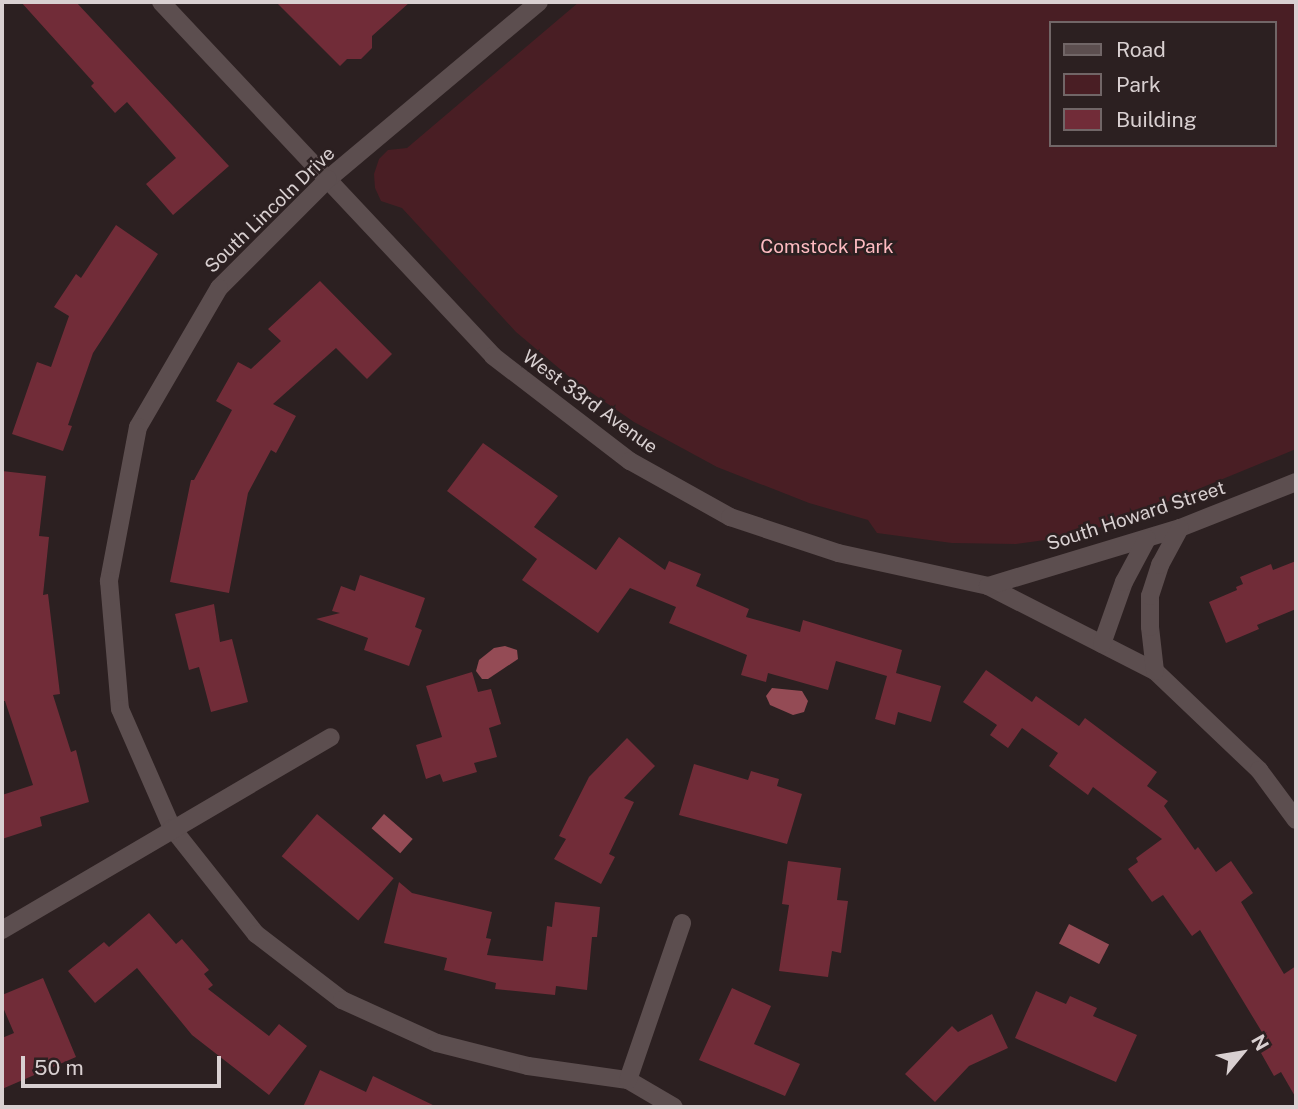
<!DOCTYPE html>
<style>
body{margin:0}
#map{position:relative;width:1298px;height:1109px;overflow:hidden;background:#2c2021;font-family:"Public Sans",sans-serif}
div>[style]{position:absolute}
.green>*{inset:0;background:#491e24}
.water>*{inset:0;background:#944b55;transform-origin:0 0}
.building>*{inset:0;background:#712c38;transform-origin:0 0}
.minor>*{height:18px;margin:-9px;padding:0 9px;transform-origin:9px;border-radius:9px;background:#5c4e4f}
span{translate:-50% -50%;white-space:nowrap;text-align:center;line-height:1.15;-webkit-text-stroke:5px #2c2021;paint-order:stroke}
.street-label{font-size:19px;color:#d9d0d1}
.park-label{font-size:19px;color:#fdbbc1}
.frame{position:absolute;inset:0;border:4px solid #d9d0d1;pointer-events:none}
.legend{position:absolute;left:1049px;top:21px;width:228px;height:126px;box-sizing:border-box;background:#2c2021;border:2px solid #716667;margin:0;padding:9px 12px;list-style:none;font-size:21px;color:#d9d0d1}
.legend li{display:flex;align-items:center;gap:14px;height:35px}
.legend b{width:35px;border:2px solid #716667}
.north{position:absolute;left:1207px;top:1018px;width:70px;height:70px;-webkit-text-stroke:5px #2c2021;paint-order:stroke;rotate:60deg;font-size:19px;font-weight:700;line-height:28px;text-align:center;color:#d9d0d1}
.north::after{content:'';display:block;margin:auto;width:24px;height:32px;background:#d9d0d1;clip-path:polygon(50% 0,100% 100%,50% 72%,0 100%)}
.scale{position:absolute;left:21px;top:1056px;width:200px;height:32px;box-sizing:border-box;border:4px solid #d9d0d1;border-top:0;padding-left:9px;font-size:21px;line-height:24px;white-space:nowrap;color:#d9d0d1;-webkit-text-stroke:5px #2c2021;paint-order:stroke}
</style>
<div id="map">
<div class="green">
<i style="clip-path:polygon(evenodd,579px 2px,1296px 2px,1296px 449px,1130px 517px,1074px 536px,1016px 544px,952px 543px,877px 533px,868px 520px,809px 503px,717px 467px,634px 422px,573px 380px,516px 332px,402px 208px,381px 201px,375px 188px,374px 174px,379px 159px,388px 150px,407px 148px,579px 2px,1051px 23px,1275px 23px,1275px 145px,1051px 145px,1051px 23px)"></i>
</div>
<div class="water">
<i style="clip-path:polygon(505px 646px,517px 650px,518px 659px,488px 679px,482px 679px,476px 671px,479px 660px,494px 648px)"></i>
<i style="clip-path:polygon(772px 688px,802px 691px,808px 701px,804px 712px,793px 715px,770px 705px,766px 696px)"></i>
<i style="left:384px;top:814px;width:38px;height:19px;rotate:41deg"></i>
<i style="left:1069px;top:924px;width:45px;height:22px;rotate:27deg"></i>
</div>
<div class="building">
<i style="clip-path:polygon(21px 2px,76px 2px,229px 166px,173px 215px,146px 184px,176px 158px,127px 102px,115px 113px,91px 86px,94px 83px)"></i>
<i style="clip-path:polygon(276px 2px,356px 3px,410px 2px,372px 36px,372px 48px,361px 59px,347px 59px,340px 66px)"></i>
<i style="clip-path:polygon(116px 225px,158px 254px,93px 353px,68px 425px,72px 426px,63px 451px,12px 434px,37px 362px,51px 367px,69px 316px,54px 307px,76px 274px,81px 278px)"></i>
<i style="clip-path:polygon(320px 281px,392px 354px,367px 379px,336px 348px,273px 404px,296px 416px,276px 453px,271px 450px,248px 493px,229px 593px,170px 582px,191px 480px,194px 480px,232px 410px,216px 401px,238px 362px,251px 369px,281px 341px,268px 329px)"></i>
<i style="clip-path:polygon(483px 443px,558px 496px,534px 527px,596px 570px,619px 537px,665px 570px,669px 561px,701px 574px,696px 586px,749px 609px,746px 617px,800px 632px,803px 620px,902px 650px,896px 673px,941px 686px,931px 722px,898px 712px,895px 725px,875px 719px,887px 676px,836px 661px,828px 690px,768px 673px,766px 682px,741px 675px,747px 655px,669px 623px,676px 607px,630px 588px,598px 633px,522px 580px,537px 559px,447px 491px)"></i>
<i style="clip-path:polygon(2px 471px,46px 476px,39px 536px,49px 537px,43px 595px,48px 594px,60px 694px,53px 695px,71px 752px,76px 750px,89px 802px,40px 817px,42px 826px,2px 839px,2px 795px,33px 785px,5px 701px,2px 701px)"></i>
<i style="clip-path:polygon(1296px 561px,1296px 609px,1257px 625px,1259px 629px,1226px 643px,1209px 602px,1237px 590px,1236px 587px,1243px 584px,1240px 577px,1271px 564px,1273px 570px)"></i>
<i style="clip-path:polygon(360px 575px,425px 598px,415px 627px,422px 630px,409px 666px,364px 650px,368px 638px,316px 619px,340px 613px,332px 611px,341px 586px,355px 591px)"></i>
<i style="clip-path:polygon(214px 604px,220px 642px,232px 639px,248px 702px,211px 712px,199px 667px,189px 670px,175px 614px)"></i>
<i style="clip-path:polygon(986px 670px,1032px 702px,1036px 696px,1079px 726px,1085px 718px,1157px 772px,1147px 786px,1168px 801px,1164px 806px,1195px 850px,1198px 847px,1216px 872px,1231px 861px,1253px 893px,1241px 902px,1284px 974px,1296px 966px,1296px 1098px,1281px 1072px,1274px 1076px,1261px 1053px,1271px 1047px,1200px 930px,1192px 936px,1163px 895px,1152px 902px,1128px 869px,1138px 862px,1136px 858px,1162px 839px,1093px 787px,1088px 795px,1049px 766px,1058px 753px,1022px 728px,1008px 748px,990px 735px,997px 725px,963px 702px)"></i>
<i style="clip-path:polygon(472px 672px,478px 692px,491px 689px,501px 724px,489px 728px,497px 757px,474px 763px,477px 772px,443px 782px,440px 774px,426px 779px,416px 745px,442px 737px,426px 686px)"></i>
<i style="clip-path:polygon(627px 738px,655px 766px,624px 798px,634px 802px,609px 854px,615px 857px,601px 884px,554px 859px,566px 839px,559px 836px,589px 777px)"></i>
<i style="clip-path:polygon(694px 764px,748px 780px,751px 771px,779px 779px,777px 786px,802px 794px,787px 844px,679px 815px)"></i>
<i style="left:317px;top:814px;width:100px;height:55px;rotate:40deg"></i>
<i style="clip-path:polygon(788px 861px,841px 868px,837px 900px,848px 901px,841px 953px,832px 951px,828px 977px,779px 971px,789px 905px,782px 904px)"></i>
<i style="clip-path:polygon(399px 882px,412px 893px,492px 912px,486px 938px,491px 939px,487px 955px,543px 961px,547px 926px,552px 927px,555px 902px,600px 907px,597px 937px,592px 937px,587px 990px,556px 986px,555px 995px,495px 989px,496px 983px,444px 970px,447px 958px,384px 943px)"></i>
<i style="clip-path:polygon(149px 913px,176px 944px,182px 939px,209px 970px,204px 974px,213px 985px,208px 989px,269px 1036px,279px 1024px,307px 1046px,269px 1095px,192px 1035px,137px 968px,95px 1003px,68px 971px,104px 942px,109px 947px)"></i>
<i style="clip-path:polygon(43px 978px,76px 1057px,2px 1089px,2px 1038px,14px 1033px,2px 1005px,2px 995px)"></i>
<i style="clip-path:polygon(732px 988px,771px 1006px,754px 1044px,800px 1064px,785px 1096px,699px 1060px)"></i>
<i style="clip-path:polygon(1036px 991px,1066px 1004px,1070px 996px,1097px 1008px,1093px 1016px,1137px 1035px,1116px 1082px,1015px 1038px)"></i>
<i style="clip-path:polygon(992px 1014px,1008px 1048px,969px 1066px,935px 1102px,905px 1074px,952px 1026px,958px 1032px)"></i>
<i style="clip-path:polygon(320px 1070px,366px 1092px,373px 1076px,437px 1107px,303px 1107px)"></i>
</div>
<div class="minor">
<i style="left:161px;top:2px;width:485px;rotate:46.8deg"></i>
<i style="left:493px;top:356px;width:173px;rotate:37.5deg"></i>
<i style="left:630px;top:461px;width:115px;rotate:29.2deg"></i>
<i style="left:730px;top:517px;width:114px;rotate:18.4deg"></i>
<i style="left:838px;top:553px;width:154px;rotate:12.4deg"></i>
<i style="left:988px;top:586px;width:187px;rotate:27deg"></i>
<i style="left:1155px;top:671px;width:144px;rotate:43.6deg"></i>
<i style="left:1259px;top:770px;width:62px;rotate:53.5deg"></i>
<i style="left:539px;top:2px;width:275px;rotate:140deg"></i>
<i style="left:328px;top:179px;width:154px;rotate:135deg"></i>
<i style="left:219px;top:288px;width:161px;rotate:120.2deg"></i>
<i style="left:138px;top:427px;width:157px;rotate:100.7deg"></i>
<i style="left:109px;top:581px;width:128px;rotate:85.1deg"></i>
<i style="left:120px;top:709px;width:130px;rotate:66.4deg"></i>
<i style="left:172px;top:828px;width:135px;rotate:51.6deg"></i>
<i style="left:256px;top:934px;width:108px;rotate:37.5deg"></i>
<i style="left:342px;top:1000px;width:104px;rotate:24.4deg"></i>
<i style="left:437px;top:1043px;width:94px;rotate:14.2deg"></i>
<i style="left:528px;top:1066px;width:101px;rotate:8deg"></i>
<i style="left:628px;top:1080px;width:53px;rotate:30.4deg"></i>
<i style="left:988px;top:586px;width:201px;rotate:-16.8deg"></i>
<i style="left:1180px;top:528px;width:125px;rotate:-21.6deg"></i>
<i style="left:1102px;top:644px;width:66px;rotate:-70.5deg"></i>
<i style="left:1124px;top:582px;width:49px;rotate:-61.9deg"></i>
<i style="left:1155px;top:671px;width:44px;rotate:-96.5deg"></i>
<i style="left:1150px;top:627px;width:31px;rotate:-90deg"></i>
<i style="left:1150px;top:596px;width:33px;rotate:-72deg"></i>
<i style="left:1160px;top:565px;width:42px;rotate:-61.6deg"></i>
<i style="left:2px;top:930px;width:381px;rotate:-30.4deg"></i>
<i style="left:628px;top:1080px;width:166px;rotate:-71deg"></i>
</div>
<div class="street-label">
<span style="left:270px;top:210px;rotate:-44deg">South Lincoln Drive</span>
<span style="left:590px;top:402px;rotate:36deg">West 33rd Avenue</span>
<span style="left:1136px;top:516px;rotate:-18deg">South Howard Street</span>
</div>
<div class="park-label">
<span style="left:827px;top:247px">Comstock Park</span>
</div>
<div class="frame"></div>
<ul class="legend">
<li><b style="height:9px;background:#5c4e4f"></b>Road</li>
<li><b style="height:19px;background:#491e24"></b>Park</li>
<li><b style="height:19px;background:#712c38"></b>Building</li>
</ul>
<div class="north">N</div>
<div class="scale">50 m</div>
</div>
